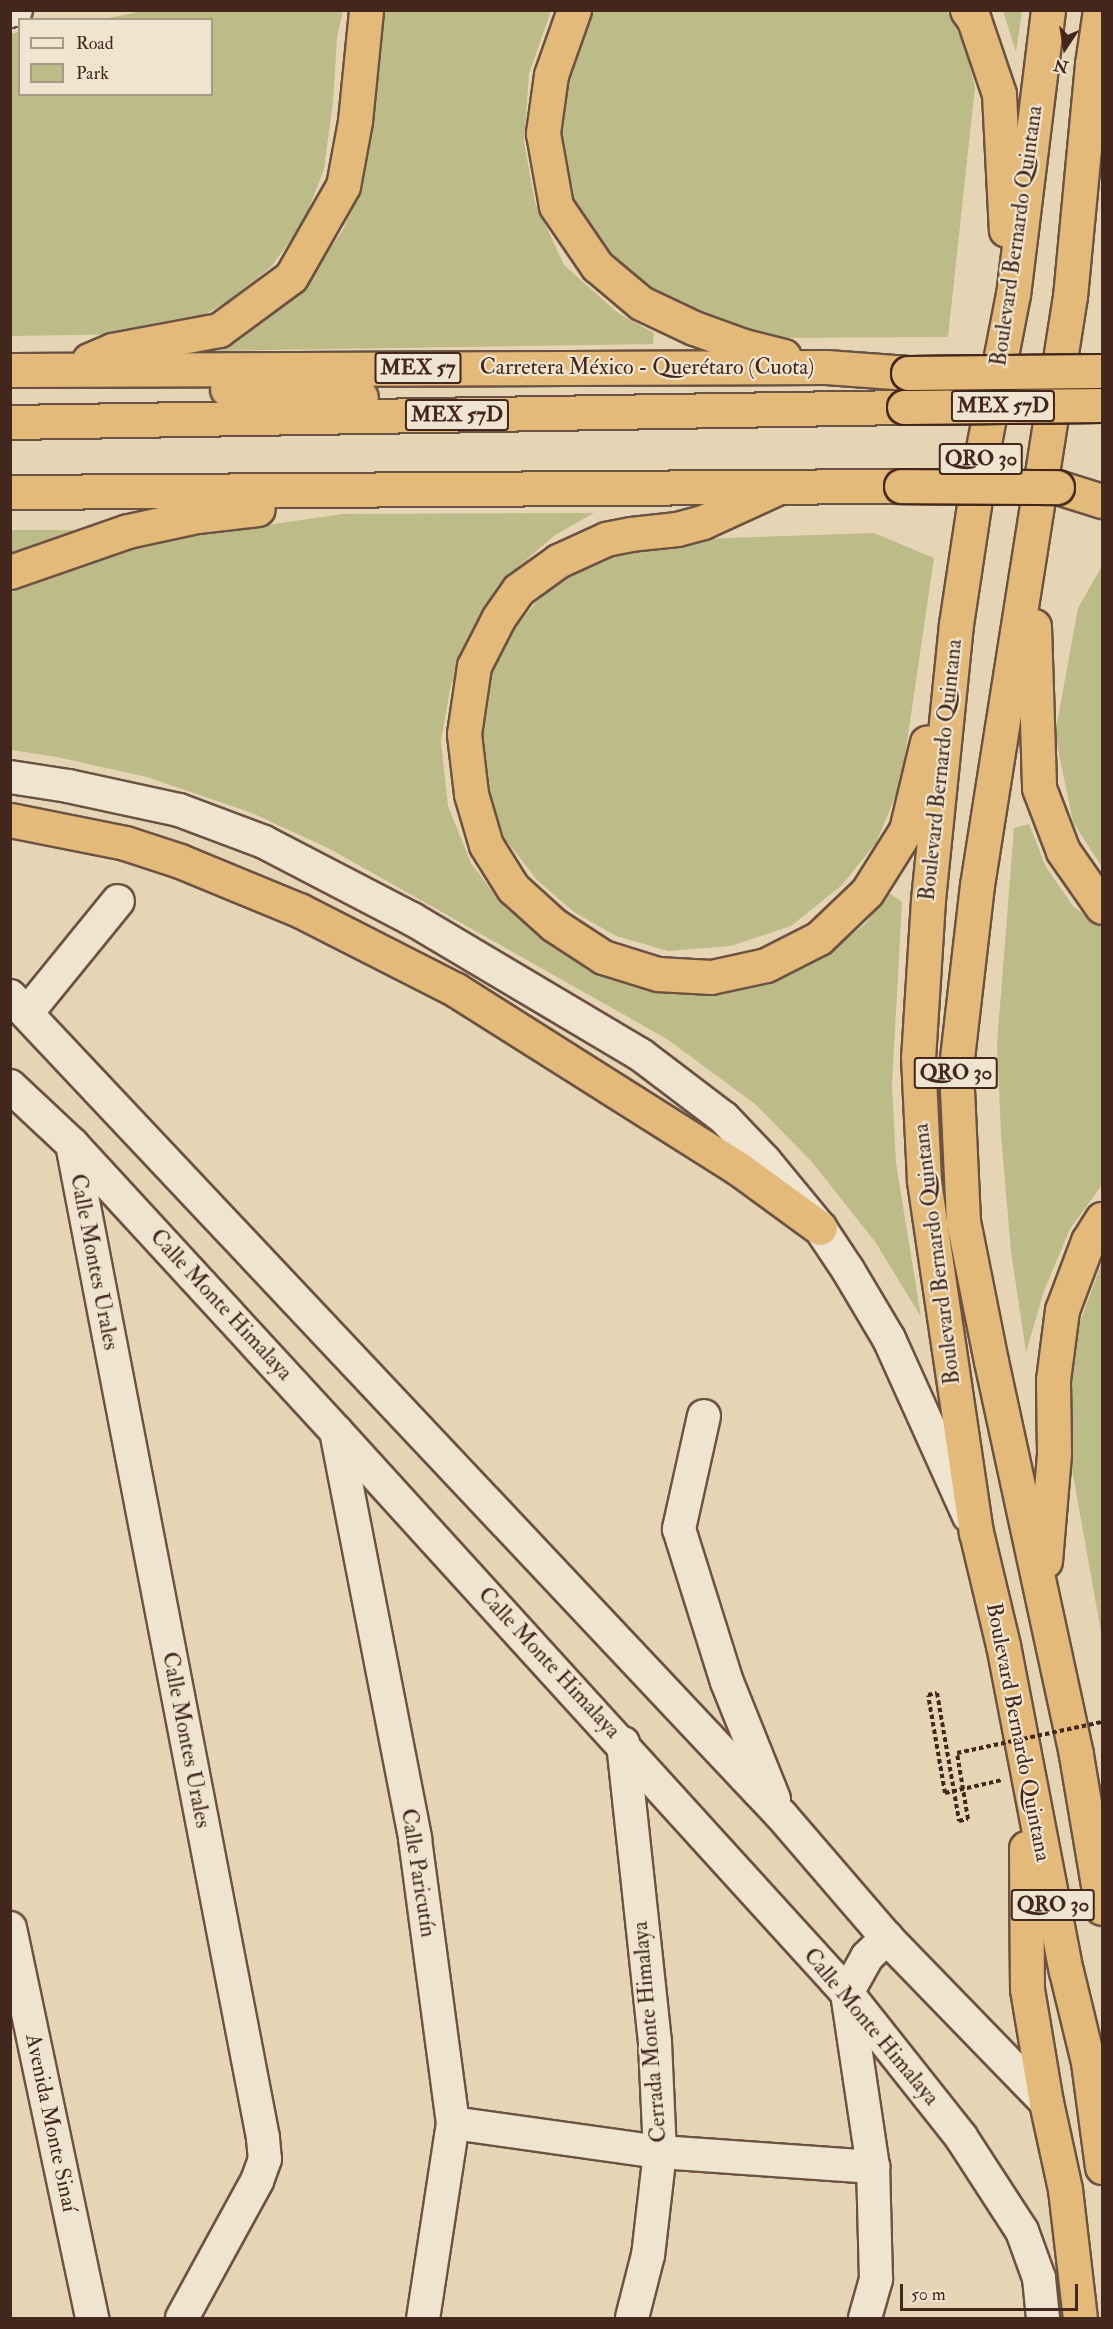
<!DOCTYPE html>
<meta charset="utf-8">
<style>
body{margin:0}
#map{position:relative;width:1113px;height:2329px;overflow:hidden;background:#e6d5b5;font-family:"IM FELL Double Pica",serif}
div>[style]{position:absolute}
.green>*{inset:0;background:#bdbb88}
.path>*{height:4px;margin-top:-2px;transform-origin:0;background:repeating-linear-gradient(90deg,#43271c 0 4.5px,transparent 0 7.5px)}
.roads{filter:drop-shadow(2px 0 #6c5242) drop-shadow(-2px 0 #6c5242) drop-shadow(0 2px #6c5242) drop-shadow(0 -2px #6c5242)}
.minor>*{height:32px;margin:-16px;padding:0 16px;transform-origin:16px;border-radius:16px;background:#efe4cf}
.highway>*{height:33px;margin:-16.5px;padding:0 16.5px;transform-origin:16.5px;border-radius:16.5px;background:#e3ba7a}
.path-bridge>*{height:4px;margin-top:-2px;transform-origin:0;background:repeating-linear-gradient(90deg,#43271c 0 4.5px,transparent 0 7.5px)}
.bridges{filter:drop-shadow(2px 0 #43271c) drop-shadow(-2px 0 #43271c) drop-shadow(0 2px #43271c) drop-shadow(0 -2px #43271c)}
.highway-bridge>*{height:33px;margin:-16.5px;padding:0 16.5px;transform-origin:16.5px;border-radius:16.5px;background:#e3ba7a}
span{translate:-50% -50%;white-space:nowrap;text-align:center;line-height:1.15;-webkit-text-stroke:4.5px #efe4cf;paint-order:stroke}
.shield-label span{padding:2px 4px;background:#efe4cf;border:2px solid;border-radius:4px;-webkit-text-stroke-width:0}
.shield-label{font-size:21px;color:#43271c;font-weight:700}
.street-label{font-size:22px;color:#43271c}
.frame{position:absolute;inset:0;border:12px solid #43271c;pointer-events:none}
.legend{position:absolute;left:18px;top:18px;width:195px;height:78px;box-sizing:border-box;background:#efe4cf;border:2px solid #aa9887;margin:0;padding:8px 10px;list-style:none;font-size:18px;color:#43271c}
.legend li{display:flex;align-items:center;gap:12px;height:30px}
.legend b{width:30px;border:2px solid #aa9887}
.north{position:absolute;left:1035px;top:18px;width:60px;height:60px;-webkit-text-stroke:4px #efe4cf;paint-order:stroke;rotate:192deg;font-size:16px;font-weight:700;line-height:24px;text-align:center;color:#43271c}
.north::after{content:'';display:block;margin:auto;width:21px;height:27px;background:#43271c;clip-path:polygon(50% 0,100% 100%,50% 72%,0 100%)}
.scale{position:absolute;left:900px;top:2284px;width:178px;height:27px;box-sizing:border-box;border:3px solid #43271c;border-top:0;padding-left:8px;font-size:18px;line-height:21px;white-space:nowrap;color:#43271c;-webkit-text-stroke:4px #efe4cf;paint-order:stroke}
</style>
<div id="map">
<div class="green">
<i style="clip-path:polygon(149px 10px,343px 11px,337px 38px,333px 102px,324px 169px,304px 222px,271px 267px,228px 301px,191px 323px,135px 334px,11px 336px,10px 34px,19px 32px,20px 94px,212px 94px,212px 20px,103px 19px)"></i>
<i style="clip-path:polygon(381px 11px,551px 11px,529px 74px,524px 142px,535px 202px,564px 265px,618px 313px,654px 333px,653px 344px,211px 351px,257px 325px,305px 283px,343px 230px,364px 168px)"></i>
<i style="clip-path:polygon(592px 11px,947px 11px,965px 46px,975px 87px,948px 337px,756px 338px,632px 287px,570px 202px,553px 145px,570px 47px)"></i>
<i style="clip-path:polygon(1003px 11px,1022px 11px,1016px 52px)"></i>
<i style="clip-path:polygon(594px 513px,555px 535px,517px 568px,490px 603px,467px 645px,450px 689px,441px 741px,448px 806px,471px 863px,498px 899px,546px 941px,602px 974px,715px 991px,776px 979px,829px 952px,864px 925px,889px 893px,902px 902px,892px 1084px,896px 1163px,921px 1317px,876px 1243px,812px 1162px,755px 1104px,667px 1039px,330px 849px,252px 813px,147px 777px,57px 757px,11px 750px,10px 593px,61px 572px,153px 542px,342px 514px)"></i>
<i style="clip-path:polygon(11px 530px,97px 530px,11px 567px)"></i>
<i style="clip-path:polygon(874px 533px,934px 558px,901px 783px,876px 843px,842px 885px,791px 926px,731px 946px,668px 951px,616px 936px,574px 912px,537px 880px,505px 839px,486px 786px,479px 736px,486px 684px,508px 637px,541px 596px,583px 564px,640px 541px)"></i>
<i style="clip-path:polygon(1102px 566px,1102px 867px,1073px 822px,1055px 734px,1078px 608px)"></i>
<i style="clip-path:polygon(1029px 824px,1046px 867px,1073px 906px,1102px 927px,1102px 1185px,1070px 1229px,1044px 1291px,1026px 1352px,1011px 1252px,1001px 1134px,997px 1044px,1014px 828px)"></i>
<i style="clip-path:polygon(1102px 1262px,1102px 1638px,1066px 1435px,1076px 1333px)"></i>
</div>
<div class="path">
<i style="left:945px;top:1793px;width:58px;rotate:-12.8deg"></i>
</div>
<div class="roads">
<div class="minor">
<i style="left:10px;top:11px;width:6px;rotate:-9deg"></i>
<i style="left:10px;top:777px;width:59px;rotate:8.8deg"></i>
<i style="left:68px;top:786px;width:114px;rotate:12.2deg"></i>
<i style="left:179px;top:810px;width:91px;rotate:20.6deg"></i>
<i style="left:264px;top:842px;width:167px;rotate:27.5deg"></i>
<i style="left:412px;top:919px;width:266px;rotate:30.7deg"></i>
<i style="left:641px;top:1055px;width:104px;rotate:37.2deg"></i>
<i style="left:724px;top:1118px;width:58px;rotate:46.4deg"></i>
<i style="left:764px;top:1160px;width:88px;rotate:50.5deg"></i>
<i style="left:820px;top:1228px;width:50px;rotate:56.3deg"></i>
<i style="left:848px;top:1270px;width:80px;rotate:59.3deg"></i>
<i style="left:889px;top:1339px;width:194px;rotate:65.7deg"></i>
<i style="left:10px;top:996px;width:1126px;rotate:46.73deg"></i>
<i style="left:782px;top:1816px;width:161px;rotate:49.3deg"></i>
<i style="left:887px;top:1938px;width:228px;rotate:45.9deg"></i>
<i style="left:27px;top:1013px;width:144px;rotate:-50.9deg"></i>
<i style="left:10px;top:1086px;width:85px;rotate:43.1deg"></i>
<i style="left:72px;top:1144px;width:390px;rotate:47.4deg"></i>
<i style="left:336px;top:1431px;width:760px;rotate:47.72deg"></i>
<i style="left:847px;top:1993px;width:184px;rotate:51.6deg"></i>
<i style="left:961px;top:2137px;width:112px;rotate:57deg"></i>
<i style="left:1022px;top:2231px;width:50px;rotate:70.1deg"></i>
<i style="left:1039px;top:2278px;width:40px;rotate:84.3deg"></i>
<i style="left:72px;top:1144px;width:1012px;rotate:79.12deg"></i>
<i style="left:263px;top:2138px;width:21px;rotate:85deg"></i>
<i style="left:265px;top:2159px;width:23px;rotate:110deg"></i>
<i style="left:257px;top:2181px;width:156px;rotate:118.7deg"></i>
<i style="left:704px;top:1416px;width:116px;rotate:102.5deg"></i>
<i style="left:679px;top:1529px;width:160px;rotate:72.6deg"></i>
<i style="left:727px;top:1682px;width:126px;rotate:68.1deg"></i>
<i style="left:336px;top:1431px;width:416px;rotate:79deg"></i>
<i style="left:415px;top:1839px;width:287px;rotate:82.4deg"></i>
<i style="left:453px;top:2123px;width:197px;rotate:98.7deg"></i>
<i style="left:623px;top:1743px;width:302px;rotate:83.9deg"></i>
<i style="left:655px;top:2043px;width:109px;rotate:87.4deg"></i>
<i style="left:660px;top:2152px;width:104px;rotate:96.6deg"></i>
<i style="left:648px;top:2255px;width:65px;rotate:104.3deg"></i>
<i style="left:10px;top:1928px;width:399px;rotate:78.1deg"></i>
<i style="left:453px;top:2123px;width:209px;rotate:8deg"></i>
<i style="left:660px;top:2152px;width:214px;rotate:4deg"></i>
<i style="left:865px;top:2318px;width:41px;rotate:-74.2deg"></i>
<i style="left:876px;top:2279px;width:112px;rotate:-91.5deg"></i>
<i style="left:873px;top:2167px;width:176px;rotate:-98.5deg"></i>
<i style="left:847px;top:1993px;width:41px;rotate:-60.9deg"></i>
<i style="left:867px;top:1957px;width:28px;rotate:-44deg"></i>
</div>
<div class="highway">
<i style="left:574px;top:10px;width:69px;rotate:109.5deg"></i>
<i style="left:551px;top:75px;width:59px;rotate:97.9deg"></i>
<i style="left:543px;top:133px;width:74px;rotate:79.9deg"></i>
<i style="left:556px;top:206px;width:73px;rotate:55.7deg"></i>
<i style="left:597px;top:266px;width:57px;rotate:40.1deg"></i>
<i style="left:641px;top:303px;width:59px;rotate:25.3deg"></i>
<i style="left:694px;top:328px;width:53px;rotate:19.8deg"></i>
<i style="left:744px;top:346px;width:41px;rotate:14deg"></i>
<i style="left:967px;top:10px;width:12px;rotate:55deg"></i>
<i style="left:974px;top:20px;width:78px;rotate:71.3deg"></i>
<i style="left:999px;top:94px;width:136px;rotate:87.1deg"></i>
<i style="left:1048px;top:10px;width:286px;rotate:97deg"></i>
<i style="left:1013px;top:294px;width:168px;rotate:101deg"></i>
<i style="left:981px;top:459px;width:167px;rotate:98.6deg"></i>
<i style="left:956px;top:624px;width:277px;rotate:95.8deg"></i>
<i style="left:928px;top:900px;width:157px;rotate:93.6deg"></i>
<i style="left:918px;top:1057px;width:124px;rotate:87.2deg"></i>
<i style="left:924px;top:1181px;width:355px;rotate:81.6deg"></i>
<i style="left:976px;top:1532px;width:116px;rotate:76.6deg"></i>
<i style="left:1003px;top:1645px;width:332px;rotate:79.1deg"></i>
<i style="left:1066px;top:1971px;width:94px;rotate:76.4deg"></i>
<i style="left:1088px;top:2062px;width:106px;rotate:82.4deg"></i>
<i style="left:1100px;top:10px;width:55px;rotate:98.4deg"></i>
<i style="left:1092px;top:64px;width:233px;rotate:95.4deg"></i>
<i style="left:1070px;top:296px;width:596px;rotate:98.97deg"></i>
<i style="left:977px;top:885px;width:183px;rotate:96.6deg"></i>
<i style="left:956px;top:1067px;width:154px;rotate:87.4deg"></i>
<i style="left:963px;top:1221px;width:143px;rotate:78.7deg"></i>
<i style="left:991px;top:1361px;width:403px;rotate:77.8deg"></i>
<i style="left:1076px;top:1755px;width:155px;rotate:80.4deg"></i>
<i style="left:89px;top:360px;width:25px;rotate:-23deg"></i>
<i style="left:112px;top:350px;width:109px;rotate:-10.6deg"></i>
<i style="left:219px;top:330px;width:89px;rotate:-36.4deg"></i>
<i style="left:291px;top:277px;width:105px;rotate:-60.3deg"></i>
<i style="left:343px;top:186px;width:66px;rotate:-79.5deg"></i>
<i style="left:355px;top:121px;width:112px;rotate:-84.3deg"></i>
<i style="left:10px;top:370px;width:816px;rotate:-0.21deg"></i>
<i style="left:826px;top:367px;width:82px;rotate:4.2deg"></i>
<i style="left:227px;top:389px;width:134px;rotate:3.4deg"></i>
<i style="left:10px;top:422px;width:894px;rotate:-0.96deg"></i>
<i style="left:1057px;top:487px;width:47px;rotate:17.3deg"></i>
<i style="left:777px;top:488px;width:81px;rotate:155.3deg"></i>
<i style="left:703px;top:522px;width:27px;rotate:165deg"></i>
<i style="left:677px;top:529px;width:46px;rotate:173.8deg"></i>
<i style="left:631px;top:534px;width:25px;rotate:169deg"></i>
<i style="left:606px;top:539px;width:53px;rotate:155.4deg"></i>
<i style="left:558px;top:561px;width:49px;rotate:144.1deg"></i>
<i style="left:518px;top:590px;width:35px;rotate:125deg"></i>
<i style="left:498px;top:619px;width:53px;rotate:117.1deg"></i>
<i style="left:474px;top:666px;width:69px;rotate:98.4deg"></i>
<i style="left:464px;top:734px;width:60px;rotate:83.3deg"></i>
<i style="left:471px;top:794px;width:53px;rotate:73.6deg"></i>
<i style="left:486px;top:845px;width:51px;rotate:57.9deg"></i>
<i style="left:513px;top:888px;width:55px;rotate:42.1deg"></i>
<i style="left:554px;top:925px;width:59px;rotate:33.1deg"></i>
<i style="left:603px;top:957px;width:58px;rotate:17.2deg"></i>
<i style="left:658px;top:974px;width:53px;rotate:3.2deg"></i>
<i style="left:711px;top:977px;width:56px;rotate:-12.3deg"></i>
<i style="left:766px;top:965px;width:59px;rotate:-27deg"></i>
<i style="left:819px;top:938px;width:66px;rotate:-43.8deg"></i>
<i style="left:867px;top:892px;width:73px;rotate:-57.8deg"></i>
<i style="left:906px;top:830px;width:90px;rotate:-76.6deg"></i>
<i style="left:10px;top:492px;width:891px;rotate:-0.39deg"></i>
<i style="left:10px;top:572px;width:125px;rotate:-19.2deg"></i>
<i style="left:128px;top:531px;width:71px;rotate:-12.3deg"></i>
<i style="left:197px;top:516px;width:61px;rotate:-6.5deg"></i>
<i style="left:1034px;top:626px;width:162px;rotate:88.2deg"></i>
<i style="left:1039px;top:788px;width:67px;rotate:69.1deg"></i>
<i style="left:1063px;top:851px;width:68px;rotate:55.1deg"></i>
<i style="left:10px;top:820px;width:117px;rotate:11.3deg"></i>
<i style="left:125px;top:843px;width:58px;rotate:18.1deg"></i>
<i style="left:180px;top:861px;width:129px;rotate:22.4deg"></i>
<i style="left:299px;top:910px;width:176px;rotate:27deg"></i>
<i style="left:456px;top:990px;width:335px;rotate:32.3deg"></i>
<i style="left:739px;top:1169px;width:100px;rotate:36.1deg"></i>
<i style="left:1045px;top:1561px;width:108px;rotate:-85.2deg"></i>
<i style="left:1054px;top:1453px;width:73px;rotate:-90.8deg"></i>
<i style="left:1053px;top:1380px;width:71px;rotate:-82.7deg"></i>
<i style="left:1062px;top:1310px;width:74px;rotate:-69.4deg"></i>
<i style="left:1088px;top:1241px;width:26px;rotate:-58deg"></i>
<i style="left:1026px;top:1848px;width:141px;rotate:89.6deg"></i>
<i style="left:1027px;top:1989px;width:115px;rotate:80.5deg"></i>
<i style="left:1046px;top:2102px;width:89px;rotate:77.7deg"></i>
<i style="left:1065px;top:2189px;width:130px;rotate:83.4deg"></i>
</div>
</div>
<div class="path-bridge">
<i style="left:945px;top:1793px;width:99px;rotate:-99.8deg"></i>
<i style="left:928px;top:1695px;width:9px;rotate:-13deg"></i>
<i style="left:937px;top:1693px;width:130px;rotate:80.2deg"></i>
<i style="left:959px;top:1821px;width:9px;rotate:-13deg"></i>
<i style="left:968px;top:1819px;width:67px;rotate:-99.5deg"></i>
<i style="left:957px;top:1753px;width:148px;rotate:-12.1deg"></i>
</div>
<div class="bridges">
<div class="highway-bridge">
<i style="left:908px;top:373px;width:194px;rotate:-0.6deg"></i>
<i style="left:904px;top:407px;width:198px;rotate:-0.6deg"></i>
<i style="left:901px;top:486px;width:156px;rotate:0.4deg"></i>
</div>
</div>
<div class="shield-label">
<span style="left:418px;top:368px">MEX 57</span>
<span style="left:1003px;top:406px">MEX 57D</span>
<span style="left:457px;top:415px">MEX 57D</span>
<span style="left:981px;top:459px">QRO 30</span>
<span style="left:956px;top:1073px">QRO 30</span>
<span style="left:1053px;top:1905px">QRO 30</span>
</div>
<div class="street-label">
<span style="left:1017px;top:236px;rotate:-82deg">Boulevard Bernardo Quintana</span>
<span style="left:647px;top:368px">Carretera México - Querétaro (Cuota)</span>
<span style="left:941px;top:770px;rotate:-84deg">Boulevard Bernardo Quintana</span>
<span style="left:937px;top:1254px;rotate:-97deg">Boulevard Bernardo Quintana</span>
<span style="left:94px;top:1262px;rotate:79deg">Calle Montes Urales</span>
<span style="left:221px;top:1305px;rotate:47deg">Calle Monte Himalaya</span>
<span style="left:549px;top:1663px;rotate:47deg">Calle Monte Himalaya</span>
<span style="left:1018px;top:1732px;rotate:79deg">Boulevard Bernardo Quintana</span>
<span style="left:186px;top:1740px;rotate:79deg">Calle Montes Urales</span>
<span style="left:418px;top:1873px;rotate:81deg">Calle Paricutín</span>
<span style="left:871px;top:2027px;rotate:50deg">Calle Monte Himalaya</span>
<span style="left:650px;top:2032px;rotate:-95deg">Cerrada Monte Himalaya</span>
<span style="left:51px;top:2123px;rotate:78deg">Avenida Monte Sinaí</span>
</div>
<div class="frame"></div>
<ul class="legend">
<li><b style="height:8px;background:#efe4cf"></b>Road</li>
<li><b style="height:16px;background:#bdbb88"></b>Park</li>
</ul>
<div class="north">N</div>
<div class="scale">50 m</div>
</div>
